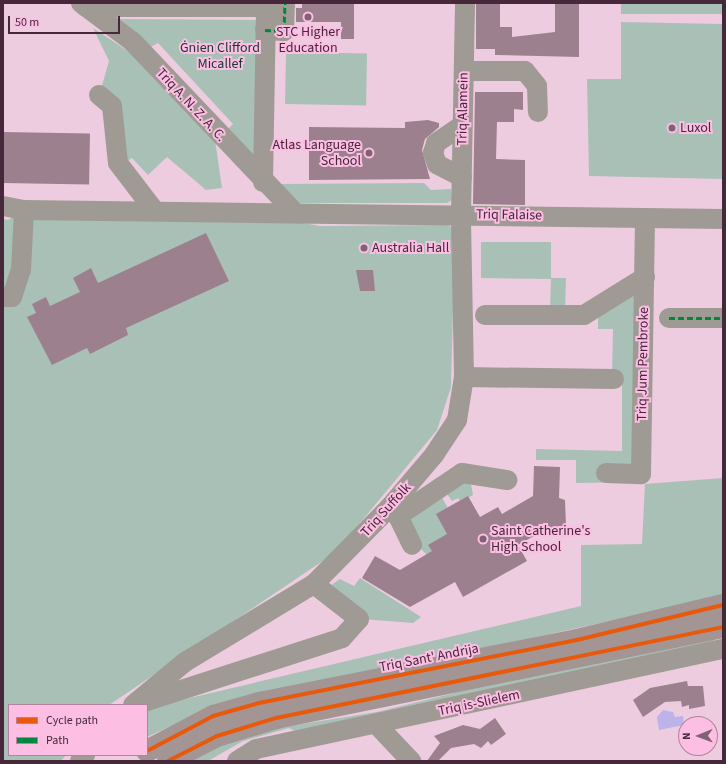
<!DOCTYPE html>
<meta charset="utf-8">
<style>
body{margin:0}
#map{position:relative;width:726px;height:764px;overflow:hidden;background:#eecce0;font-family:"Source Sans 3",sans-serif}
div>[style]{position:absolute}
.green>*{inset:0;background:#a8c0b6;transform-origin:0 0}
.water>*{inset:0;background:#bcb3e8}
.building>*{inset:0;background:#9d808e;transform-origin:0 0}
.minor>*{height:20px;margin:-10px;padding:0 10px;transform-origin:10px;border-radius:10px;background:#a09a94}
.highway>*{height:22px;margin:-11px;padding:0 11px;transform-origin:11px;border-radius:11px;background:#a39594}
.quiet>*{height:3px;margin-top:-1.5px;transform-origin:0;background:repeating-linear-gradient(90deg,#00873e 0 6px,transparent 0 9px)}
.cycleway>*{height:4px;margin:-2px;padding:0 2px;transform-origin:2px;border-radius:2px;background:#e8590c}
.dots>*{width:11px;height:11px;translate:-50% -50%;box-sizing:border-box;border:2px solid #fcbee3;border-radius:50%}
span{translate:-50% -50%;white-space:nowrap;text-align:center;line-height:1.15;-webkit-text-stroke:4px #fcbee3;paint-order:stroke}
.poi-label{font-size:14px;color:#46283a}
.left{translate:0 -50%;text-align:left}
.right{translate:-100% -50%;text-align:right}
.park-label{font-size:14px;color:#15392a}
.street-label{font-size:14px;color:#46283a}
.frame{position:absolute;inset:0;border:4px solid #46283a;pointer-events:none}
.legend{position:absolute;left:8px;top:704px;width:140px;height:52px;box-sizing:border-box;background:#fcbee3;border:1px solid #b3829f;margin:0;padding:5px 7px;list-style:none;font-size:12px;color:#46283a}
.legend li{display:flex;align-items:center;gap:8px;height:20px}
.legend b{width:20px;border:1px solid #b3829f}
.north{position:absolute;left:678px;top:716px;width:40px;height:40px;box-sizing:border-box;background:#fcbee3;border:1px solid #b3829f;border-radius:50%;rotate:269deg;font-size:11px;font-weight:700;line-height:16px;text-align:center;color:#46283a}
.north::after{content:'';display:block;margin:auto;width:14px;height:18px;background:#816174;clip-path:polygon(50% 0,100% 100%,50% 72%,0 100%)}
.scale{position:absolute;left:8px;top:16px;width:112px;height:18px;box-sizing:border-box;border:2px solid #46283a;border-top:0;padding-left:5px;font-size:12px;line-height:14px;white-space:nowrap;color:#46283a;-webkit-text-stroke:3px #fcbee3;paint-order:stroke}
</style>
<div id="map">
<div class="green">
<i style="left:621px;top:3px;width:102px;height:11px"></i>
<i style="clip-path:polygon(117px 19px,256px 20px,257px 164px,224px 133px,233px 124px,158px 43px,147px 49px)"></i>
<i style="clip-path:polygon(621px 22px,723px 24px,723px 179px,589px 176px,587px 79px,621px 79px)"></i>
<i style="clip-path:polygon(93px 28px,134px 55px,215px 140px,222px 188px,206px 190px,167px 157px,148px 175px,132px 158px,126px 162px,101px 89px,109px 61px)"></i>
<i style="left:286px;top:52px;width:81px;height:52px;rotate:1deg"></i>
<i style="clip-path:polygon(424px 183px,431px 190px,451px 189px,452px 200px,447px 203px,296px 203px,278px 184px)"></i>
<i style="clip-path:polygon(24px 210px,288px 220px,320px 226px,448px 225px,455px 230px,451px 387px,437px 430px,336px 552px,109px 705px,9px 705px,9px 755px,66px 755px,61px 761px,3px 761px,3px 219px,8px 220px)"></i>
<i style="clip-path:polygon(481px 242px,551px 242px,551px 278px,566px 278px,565px 311px,550px 310px,551px 279px,481px 278px)"></i>
<i style="clip-path:polygon(640px 287px,638px 482px,576px 483px,576px 460px,536px 460px,536px 449px,622px 451px,622px 376px,612px 375px,613px 329px,598px 329px,598px 317px)"></i>
<i style="clip-path:polygon(723px 478px,723px 596px,208px 709px,147px 737px,147px 708px,581px 606px,581px 545px,642px 544px,645px 484px)"></i>
<i style="clip-path:polygon(470px 479px,473px 495px,461px 502px,458px 498px,452px 501px,445px 491px)"></i>
<i style="clip-path:polygon(440px 494px,449px 510px,452px 535px,430px 558px,419px 547px,404px 521px)"></i>
<i style="clip-path:polygon(360px 578px,421px 617px,413px 623px,362px 619px,330px 586px,340px 579px,354px 586px)"></i>
<i style="clip-path:polygon(713px 629px,714px 642px,295px 731px,289px 728px,243px 741px,208px 761px,185px 761px,258px 731px,377px 712px)"></i>
</div>
<div class="water">
<i style="clip-path:polygon(663px 710px,673px 712px,675px 717px,683px 716px,684px 725px,659px 730px,657px 717px)"></i>
</div>
<div class="building">
<i style="clip-path:polygon(302px 3px,354px 3px,354px 39px,341px 39px,341px 22px,296px 22px,296px 8px,302px 8px)"></i>
<i style="clip-path:polygon(476px 3px,500px 3px,500px 27px,512px 27px,512px 37px,555px 32px,555px 3px,579px 3px,579px 57px,495px 55px,495px 49px,476px 49px)"></i>
<i style="clip-path:polygon(475px 92px,523px 92px,523px 110px,514px 109px,514px 122px,497px 122px,496px 159px,525px 160px,525px 205px,473px 204px)"></i>
<i style="clip-path:polygon(428px 120px,439px 123px,439px 127px,425px 139px,422px 150px,430px 179px,309px 180px,309px 127px,405px 128px,405px 122px)"></i>
<i style="left:3px;top:132px;width:87px;height:51px;rotate:1deg"></i>
<i style="clip-path:polygon(206px 233px,229px 281px,126px 328px,128px 335px,90px 354px,87px 348px,52px 365px,27px 317px,36px 313px,32px 304px,46px 297px,50px 306px,80px 292px,73px 278px,91px 268px,98px 283px)"></i>
<i style="clip-path:polygon(356px 270px,373px 270px,375px 291px,360px 291px)"></i>
<i style="clip-path:polygon(534px 466px,560px 467px,559px 498px,565px 500px,566px 525px,551px 533px,548px 528px,518px 545px,527px 561px,463px 597px,455px 582px,410px 607px,362px 578px,375px 556px,400px 570px,432px 551px,428px 545px,447px 534px,436px 514px,468px 496px,480px 517px,498px 507px,502px 514px,533px 496px)"></i>
<i style="clip-path:polygon(687px 681px,688px 686px,703px 686px,705px 706px,689px 709px,689px 705px,682px 707px,681px 701px,665px 702px,643px 717px,633px 700px,650px 688px)"></i>
<i style="clip-path:polygon(495px 718px,506px 734px,491px 745px,488px 741px,481px 748px,474px 744px,451px 748px,438px 761px,427px 761px,440px 743px,434px 736px,463px 725px,480px 729px)"></i>
</div>
<div class="minor">
<i style="left:81px;top:3px;width:65px;rotate:36.9deg"></i>
<i style="left:133px;top:42px;width:236px;rotate:46.5deg"></i>
<i style="left:86px;top:7px;width:180px"></i>
<i style="left:265px;top:30px;width:19px;rotate:3deg"></i>
<i style="left:284px;top:31px;width:28px;rotate:-88deg"></i>
<i style="left:464px;top:71px;width:61px"></i>
<i style="left:525px;top:71px;width:19px;rotate:51deg"></i>
<i style="left:537px;top:86px;width:26px;rotate:88deg"></i>
<i style="left:99px;top:95px;width:17px;rotate:40deg"></i>
<i style="left:112px;top:106px;width:57px;rotate:84deg"></i>
<i style="left:118px;top:163px;width:59px;rotate:52.5deg"></i>
<i style="left:462px;top:177px;width:28px;rotate:-153deg"></i>
<i style="left:437px;top:164px;width:12px;rotate:-110deg"></i>
<i style="left:433px;top:153px;width:10px;rotate:-73deg"></i>
<i style="left:436px;top:143px;width:32px;rotate:-34deg"></i>
<i style="left:263px;top:182px;width:179px;rotate:-89deg"></i>
<i style="left:3px;top:206px;width:21px;rotate:11deg"></i>
<i style="left:24px;top:210px;width:699px;rotate:0.74deg"></i>
<i style="left:3px;top:297px;width:9px"></i>
<i style="left:12px;top:297px;width:28px;rotate:-72deg"></i>
<i style="left:21px;top:270px;width:60px;rotate:-87.1deg"></i>
<i style="left:485px;top:315px;width:99px"></i>
<i style="left:584px;top:315px;width:72px;rotate:-31.9deg"></i>
<i style="left:669px;top:318px;width:54px"></i>
<i style="left:464px;top:377px;width:150px;rotate:0.8deg"></i>
<i style="left:606px;top:473px;width:35px;rotate:2deg"></i>
<i style="left:641px;top:474px;width:256px;rotate:-89.1deg"></i>
<i style="left:389px;top:508px;width:12px;rotate:42deg"></i>
<i style="left:398px;top:516px;width:32px;rotate:64deg"></i>
<i style="left:398px;top:516px;width:77px;rotate:-33.9deg"></i>
<i style="left:462px;top:473px;width:46px;rotate:8.8deg"></i>
<i style="left:141px;top:703px;width:211px;rotate:-17.9deg"></i>
<i style="left:342px;top:638px;width:25px;rotate:-48deg"></i>
<i style="left:359px;top:619px;width:57px;rotate:-142.1deg"></i>
<i style="left:133px;top:705px;width:67px;rotate:-39.6deg"></i>
<i style="left:185px;top:662px;width:151px;rotate:-31.2deg"></i>
<i style="left:314px;top:584px;width:107px;rotate:-45.4deg"></i>
<i style="left:389px;top:508px;width:70px;rotate:-49.7deg"></i>
<i style="left:434px;top:455px;width:42px;rotate:-56.7deg"></i>
<i style="left:457px;top:420px;width:44px;rotate:-80.8deg"></i>
<i style="left:464px;top:377px;width:163px;rotate:-91.1deg"></i>
<i style="left:461px;top:214px;width:211px;rotate:-88.9deg"></i>
<i style="left:377px;top:725px;width:50px;rotate:46.6deg"></i>
<i style="left:80px;top:761px;width:8px;rotate:-50deg"></i>
<i style="left:237px;top:761px;width:22px;rotate:-32deg"></i>
<i style="left:256px;top:749px;width:478px;rotate:-12.1deg"></i>
</div>
<div class="highway">
<i style="left:147px;top:751px;width:75px;rotate:-27.9deg"></i>
<i style="left:213px;top:716px;width:48px;rotate:-15.8deg"></i>
<i style="left:259px;top:703px;width:324px;rotate:-11.2deg"></i>
<i style="left:577px;top:640px;width:150px;rotate:-13.5deg"></i>
<i style="left:168px;top:761px;width:55px;rotate:-27deg"></i>
<i style="left:217px;top:736px;width:62px;rotate:-17deg"></i>
<i style="left:276px;top:718px;width:456px;rotate:-11.5deg"></i>
</div>
<div class="quiet">
<i style="left:265px;top:30px;width:19px;rotate:3deg"></i>
<i style="left:284px;top:31px;width:28px;rotate:-88deg"></i>
<i style="left:669px;top:318px;width:54px"></i>
</div>
<div class="cycleway">
<i style="left:147px;top:751px;width:75px;rotate:-27.9deg"></i>
<i style="left:213px;top:716px;width:48px;rotate:-15.8deg"></i>
<i style="left:259px;top:703px;width:324px;rotate:-11.2deg"></i>
<i style="left:577px;top:640px;width:150px;rotate:-13.5deg"></i>
<i style="left:168px;top:761px;width:55px;rotate:-27deg"></i>
<i style="left:217px;top:736px;width:62px;rotate:-17deg"></i>
<i style="left:276px;top:718px;width:456px;rotate:-11.5deg"></i>
</div>
<div class="dots">
<i style="left:308px;top:17px;background:#816174"></i>
<i style="left:672px;top:128px;background:#816174"></i>
<i style="left:369px;top:153px;background:#816174"></i>
<i style="left:364px;top:248px;background:#816174"></i>
<i style="left:483px;top:539px;background:#816174"></i>
</div>
<div class="poi-label">
<span style="left:308px;top:40px">STC Higher<br>Education</span>
<span class="left" style="left:680px;top:128px">Luxol</span>
<span class="right" style="left:361px;top:153px">Atlas Language<br>School</span>
<span class="left" style="left:372px;top:248px">Australia Hall</span>
<span class="left" style="left:491px;top:539px">Saint Catherine's<br>High School</span>
</div>
<div class="park-label">
<span style="left:220px;top:56px">Ġnien Clifford<br>Micallef</span>
</div>
<div class="street-label">
<span style="left:191px;top:105px;rotate:47deg">Triq A. N. Z. A. C.</span>
<span style="left:463px;top:109px;rotate:-89deg">Triq Alamein</span>
<span style="left:509px;top:215px;rotate:1deg">Triq Falaise</span>
<span style="left:643px;top:364px;rotate:-89deg">Triq Jum Pembroke</span>
<span style="left:386px;top:510px;rotate:-48deg">Triq Suffolk</span>
<span style="left:429px;top:658px;rotate:-11deg">Triq Sant' Andrija</span>
<span style="left:479px;top:703px;rotate:-12deg">Triq is-Slielem</span>
</div>
<div class="frame"></div>
<ul class="legend">
<li><b style="height:5px;background:#e8590c"></b>Cycle path</li>
<li><b style="height:5px;background:#00873e"></b>Path</li>
</ul>
<div class="north">N</div>
<div class="scale">50 m</div>
</div>
